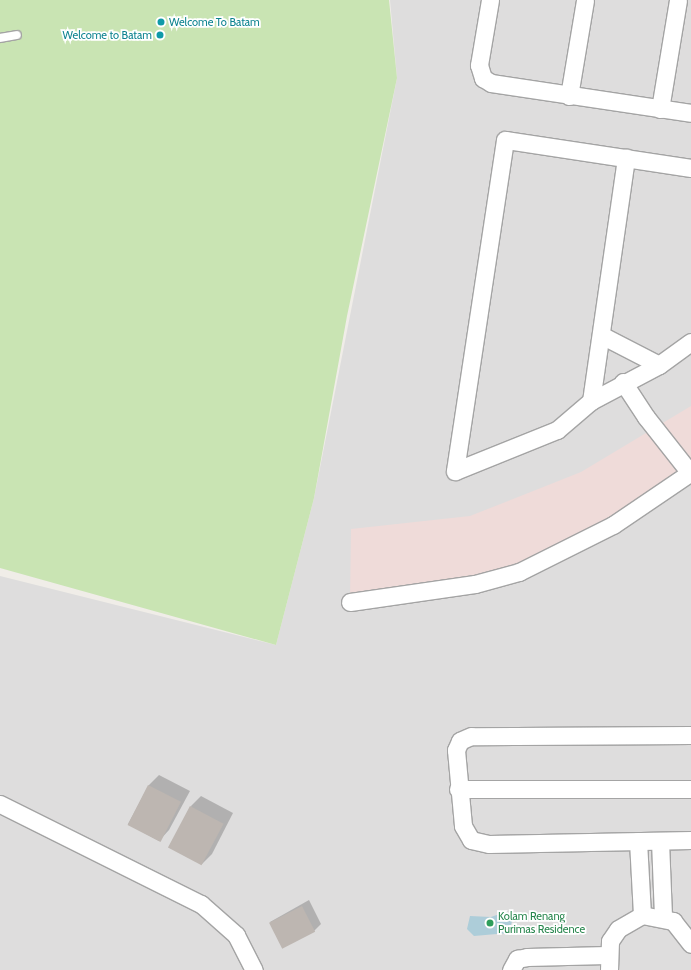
<!DOCTYPE html>
<style>
body{margin:0}
#map{position:relative;width:691px;height:970px;overflow:hidden;background:#f0ede8;font-family:Cabin,sans-serif}
div>[style]{position:absolute}
.residential>*{inset:0;background:#dedddd}
.commercial>*{inset:0;background:#efdbd9}
.grass>*{inset:0;background:#c9e4b3}
.water>*{inset:0;background:#adcdd9}
.shadow>*{inset:0;background:#0003}
.building>*{inset:0;background:#bdb6b1;transform-origin:0 0}
.roads{filter:drop-shadow(1px 0 #a4a4a4) drop-shadow(-1px 0 #a4a4a4) drop-shadow(0 1px #a4a4a4) drop-shadow(0 -1px #a4a4a4)}
.lane>*{height:8px;margin:-4px;padding:0 4px;transform-origin:4px;border-radius:4px;background:#fff}
.street>*{height:17px;margin:-8.5px;padding:0 8.5px;transform-origin:8.5px;border-radius:8.5px;background:#fff}
.dots>*{width:11px;height:11px;translate:-50% -50%;box-sizing:border-box;border:2px solid #fff;border-radius:50%}
span{translate:-50% -50%;white-space:nowrap;text-align:center;line-height:1.15;-webkit-text-stroke:3.5px #fff;paint-order:stroke}
.culture-label{font-size:11px;color:#0d838f}
.left{translate:0 -50%;text-align:left}
.right{translate:-100% -50%;text-align:right}
.leisure-label{font-size:11px;color:#27864d}
</style>
<div id="map">
<div class="residential">
<i style="clip-path:polygon(390px 0,691px 0,691px 970px,0 970px,0 576px,276px 645px,314px 498px,397px 78px)"></i>
</div>
<div class="commercial">
<i style="clip-path:polygon(691px 406px,691px 472px,519px 572px,350px 602px,351px 529px,470px 516px,581px 472px)"></i>
</div>
<div class="grass">
<i style="clip-path:polygon(0 0,389px 0,397px 78px,347px 316px,314px 498px,276px 645px,0 568px)"></i>
</div>
<div class="water">
<i style="clip-path:polygon(505px 912px,514px 916px,508px 933px,474px 936px,467px 929px,470px 916px,491px 917px)"></i>
</div>
<div class="shadow">
<i style="clip-path:polygon(159px 775px,190px 791px,169px 830px,159px 841px,128px 824px,149px 785px)"></i>
<i style="clip-path:polygon(201px 796px,233px 813px,212px 854px,202px 864px,191px 806px)"></i>
<i style="clip-path:polygon(309px 900px,321px 924px,314px 931px,270px 922px)"></i>
</div>
<div class="building">
<i style="left:148px;top:785px;width:37px;height:45px;rotate:27deg"></i>
<i style="left:190px;top:806px;width:38px;height:47px;rotate:28deg"></i>
<i style="left:302px;top:906px;width:29px;height:37px;rotate:63deg"></i>
</div>
<div class="roads">
<div class="lane">
<i style="left:0;top:38px;width:17px;rotate:-10deg"></i>
</div>
<div class="street">
<i style="left:490px;top:0;width:66px;rotate:99.6deg"></i>
<i style="left:479px;top:65px;width:14px;rotate:73deg"></i>
<i style="left:483px;top:78px;width:9px;rotate:32deg"></i>
<i style="left:491px;top:83px;width:202px;rotate:8.5deg"></i>
<i style="left:569px;top:96px;width:97px;rotate:-80.5deg"></i>
<i style="left:660px;top:109px;width:110px;rotate:-80.6deg"></i>
<i style="left:691px;top:168px;width:188px;rotate:-171.4deg"></i>
<i style="left:505px;top:140px;width:335px;rotate:98.6deg"></i>
<i style="left:455px;top:471px;width:110px;rotate:-21.9deg"></i>
<i style="left:557px;top:430px;width:45px;rotate:-40.5deg"></i>
<i style="left:591px;top:401px;width:77px;rotate:-27.9deg"></i>
<i style="left:659px;top:365px;width:39px;rotate:-36deg"></i>
<i style="left:601px;top:335px;width:65px;rotate:27.3deg"></i>
<i style="left:623px;top:382px;width:42px;rotate:56.7deg"></i>
<i style="left:646px;top:417px;width:71px;rotate:51.8deg"></i>
<i style="left:591px;top:401px;width:246px;rotate:-81.8deg"></i>
<i style="left:350px;top:602px;width:126px;rotate:-8.2deg"></i>
<i style="left:475px;top:584px;width:46px;rotate:-15.3deg"></i>
<i style="left:519px;top:572px;width:105px;rotate:-26.6deg"></i>
<i style="left:613px;top:525px;width:94px;rotate:-34.2deg"></i>
<i style="left:691px;top:735px;width:220px;rotate:179.7deg"></i>
<i style="left:471px;top:736px;width:12px;rotate:156deg"></i>
<i style="left:460px;top:741px;width:10px;rotate:114deg"></i>
<i style="left:456px;top:750px;width:76px;rotate:84.7deg"></i>
<i style="left:463px;top:826px;width:16px;rotate:60deg"></i>
<i style="left:471px;top:840px;width:18px;rotate:13deg"></i>
<i style="left:489px;top:844px;width:202px;rotate:-1.1deg"></i>
<i style="left:458px;top:789px;width:233px"></i>
<i style="left:0;top:804px;width:225px;rotate:26.5deg"></i>
<i style="left:201px;top:904px;width:47px;rotate:41.5deg"></i>
<i style="left:236px;top:935px;width:39px;rotate:63deg"></i>
<i style="left:638px;top:841px;width:74px;rotate:86.9deg"></i>
<i style="left:660px;top:841px;width:75px;rotate:87.7deg"></i>
<i style="left:511px;top:970px;width:13px;rotate:-61deg"></i>
<i style="left:517px;top:959px;width:10px;rotate:-11deg"></i>
<i style="left:527px;top:957px;width:80px;rotate:-1.4deg"></i>
<i style="left:609px;top:970px;width:29px;rotate:-88deg"></i>
<i style="left:610px;top:941px;width:14px;rotate:-56deg"></i>
<i style="left:618px;top:929px;width:28px;rotate:-30deg"></i>
<i style="left:642px;top:915px;width:32px;rotate:11deg"></i>
<i style="left:673px;top:921px;width:29px;rotate:52deg"></i>
</div>
</div>
<div class="dots">
<i style="left:161px;top:22px;background:#0f9aa8"></i>
<i style="left:160px;top:35px;background:#0f9aa8"></i>
<i style="left:490px;top:923px;background:#2e9e5b"></i>
</div>
<div class="culture-label">
<span class="left" style="left:169px;top:22px">Welcome To Batam</span>
<span class="right" style="left:152px;top:35px">Welcome to Batam</span>
</div>
<div class="leisure-label">
<span class="left" style="left:498px;top:923px">Kolam Renang<br>Purimas Residence</span>
</div>
</div>
